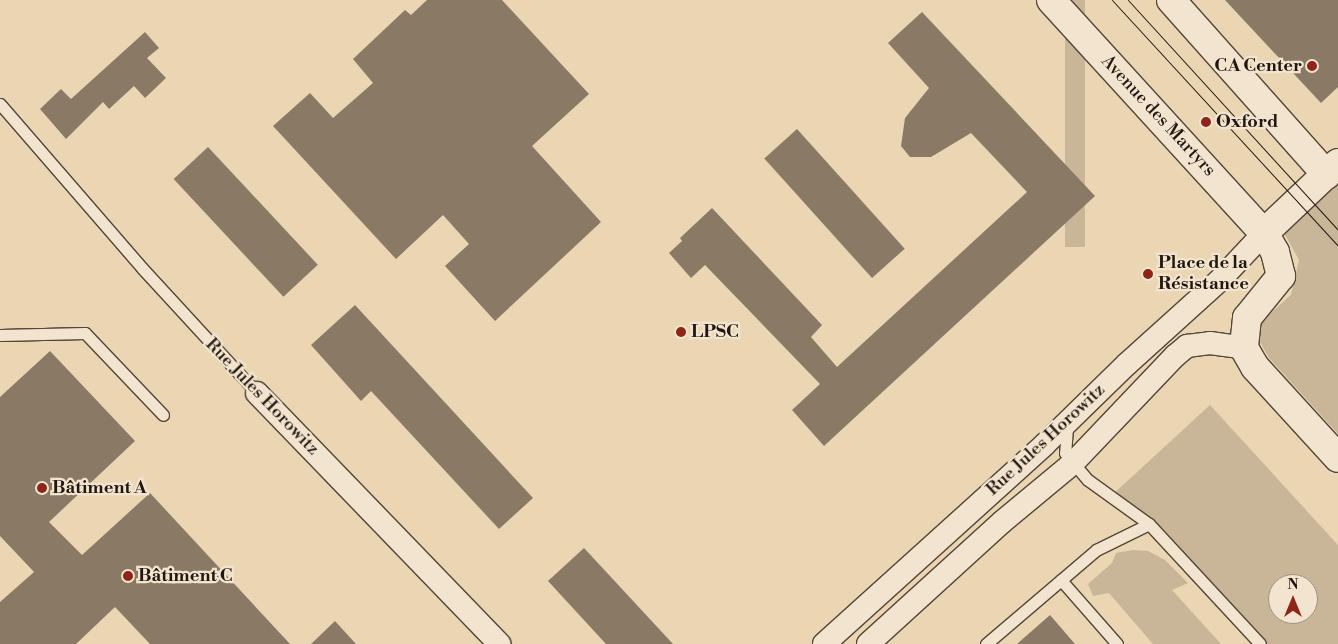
<!DOCTYPE html>
<meta charset="utf-8">
<style>
body{margin:0}
#map{position:relative;width:1338px;height:644px;overflow:hidden;background:#ebd6b3;font-family:"Libre Bodoni",serif}
div>[style]{position:absolute}
.green>*{inset:0;background:#c9b597;transform-origin:0 0}
.building>*{inset:0;background:#8a7a65;transform-origin:0 0}
.roads{filter:drop-shadow(1px 0 #544639) drop-shadow(-1px 0 #544639) drop-shadow(0 1px #544639) drop-shadow(0 -1px #544639)}
.service>*{height:11px;margin:-5.5px;padding:0 5.5px;transform-origin:5.5px;border-radius:5.5px;background:#f2e4ce}
.minor>*{height:22px;margin:-11px;padding:0 11px;transform-origin:11px;border-radius:11px;background:#f2e4ce}
.secondary>*{height:28px;margin:-14px;padding:0 14px;transform-origin:14px;border-radius:14px;background:#f2e4ce}
.tram>*{height:1px;margin:-0.5px;padding:0 0.5px;transform-origin:0.5px;border-radius:0.5px;background:#211610}
.dots>*{width:14px;height:14px;translate:-50% -50%;box-sizing:border-box;border:2px solid #f2e4ce;border-radius:50%}
span{translate:-50% -50%;white-space:nowrap;text-align:center;line-height:1.15;-webkit-text-stroke:4.5px #f2e4ce;paint-order:stroke}
.poi-label{font-size:18px;color:#211610;font-weight:700}
.right{translate:-100% -50%;text-align:right}
.left{translate:0 -50%;text-align:left}
.street-label{font-size:18px;color:#211610}
.north{position:absolute;left:1268px;top:574px;width:50px;height:50px;box-sizing:border-box;background:#f2e4ce;border:1px solid #9e9282;border-radius:50%;rotate:0deg;font-size:14px;font-weight:700;line-height:20px;text-align:center;color:#211610}
.north::after{content:'';display:block;margin:auto;width:18px;height:22px;background:#8f2418;clip-path:polygon(50% 0,100% 100%,50% 72%,0 100%)}
</style>
<div id="map">
<div class="green">
<i style="left:1065px;top:0;width:20px;height:247px"></i>
<i style="clip-path:polygon(1338px 181px,1338px 434px,1269px 358px,1260px 342px,1262px 321px,1291px 295px,1299px 260px,1284px 233px)"></i>
<i style="clip-path:polygon(evenodd,1210px 405px,1338px 545px,1338px 644px,1259px 644px,1174px 553px,1110px 497px,1210px 405px,1278px 584px,1308px 584px,1308px 614px,1278px 614px,1278px 584px)"></i>
<i style="clip-path:polygon(1133px 550px,1148px 551px,1165px 560px,1188px 583px,1172px 590px,1221px 644px,1153px 644px,1109px 593px,1093px 596px,1088px 584px,1112px 563px,1116px 553px)"></i>
</div>
<div class="building">
<i style="clip-path:polygon(427px 0,502px 0,589px 94px,532px 146px,601px 222px,495px 321px,445px 266px,469px 244px,443px 215px,396px 259px,273px 126px,310px 93px,333px 118px,373px 83px,353px 59px,405px 10px,411px 15px)"></i>
<i style="clip-path:polygon(1225px 0,1338px 0,1338px 87px,1321px 103px)"></i>
<i style="clip-path:polygon(922px 12px,1095px 196px,824px 446px,792px 410px,820px 384px,705px 265px,691px 278px,669px 253px,682px 241px,680px 238px,712px 208px,822px 325px,811px 337px,837px 367px,1027px 192px,971px 133px,931px 157px,910px 157px,901px 146px,905px 118px,929px 88px,888px 43px)"></i>
<i style="clip-path:polygon(145px 32px,159px 48px,147px 58px,166px 78px,145px 98px,134px 86px,109px 109px,103px 102px,66px 139px,40px 109px,61px 89px,71px 99px)"></i>
<i style="left:797px;top:129px;width:161px;height:44px;rotate:48deg"></i>
<i style="left:208px;top:147px;width:161px;height:47px;rotate:47deg"></i>
<i style="clip-path:polygon(355px 305px,533px 498px,499px 529px,371px 391px,361px 401px,311px 345px)"></i>
<i style="clip-path:polygon(50px 351px,135px 441px,49px 522px,82px 555px,150px 493px,290px 644px,150px 644px,115px 607px,76px 644px,0 644px,0 602px,34px 572px,0 536px,0 397px)"></i>
<i style="clip-path:polygon(584px 548px,673px 644px,606px 644px,548px 581px)"></i>
<i style="clip-path:polygon(1050px 615px,1075px 644px,1017px 644px)"></i>
<i style="clip-path:polygon(335px 621px,356px 644px,311px 644px)"></i>
</div>
<div class="roads">
<div class="service">
<i style="left:0;top:104px;width:217px;rotate:49.1deg"></i>
<i style="left:142px;top:268px;width:170px;rotate:47.4deg"></i>
<i style="left:0;top:335px;width:85px;rotate:-1.3deg"></i>
<i style="left:85px;top:333px;width:113px;rotate:46.4deg"></i>
<i style="left:1067px;top:427px;width:26px;rotate:94deg"></i>
<i style="left:1065px;top:453px;width:35px;rotate:50deg"></i>
<i style="left:1088px;top:480px;width:75px;rotate:35.8deg"></i>
<i style="left:1149px;top:524px;width:163px;rotate:47.2deg"></i>
<i style="left:1061px;top:580px;width:85px;rotate:48.8deg"></i>
<i style="left:986px;top:644px;width:145px;rotate:-40.5deg"></i>
<i style="left:1096px;top:550px;width:59px;rotate:-26.1deg"></i>
</div>
<div class="minor">
<i style="left:257px;top:393px;width:349px;rotate:46deg"></i>
<i style="left:824px;top:644px;width:297px;rotate:-42.1deg"></i>
<i style="left:1044px;top:445px;width:116px;rotate:-44.3deg"></i>
<i style="left:1127px;top:364px;width:124px;rotate:-42.1deg"></i>
<i style="left:1219px;top:281px;width:66px;rotate:-46.8deg"></i>
<i style="left:868px;top:644px;width:181px;rotate:-42.3deg"></i>
<i style="left:1002px;top:522px;width:92px;rotate:-39.7deg"></i>
<i style="left:1073px;top:463px;width:148px;rotate:-46.4deg"></i>
<i style="left:1175px;top:356px;width:16px;rotate:-40deg"></i>
<i style="left:1187px;top:346px;width:23px;rotate:-7deg"></i>
<i style="left:1210px;top:343px;width:34px;rotate:8deg"></i>
</div>
<div class="secondary">
<i style="left:1051px;top:0;width:316px;rotate:47.6deg"></i>
<i style="left:1264px;top:233px;width:22px;rotate:60deg"></i>
<i style="left:1275px;top:252px;width:25px;rotate:76deg"></i>
<i style="left:1281px;top:276px;width:54px;rotate:129deg"></i>
<i style="left:1247px;top:318px;width:30px;rotate:96deg"></i>
<i style="left:1244px;top:348px;width:22px;rotate:60deg"></i>
<i style="left:1255px;top:367px;width:123px;rotate:47.6deg"></i>
<i style="left:1171px;top:0;width:234px;rotate:48.3deg"></i>
<i style="left:1264px;top:233px;width:102px;rotate:-43.4deg"></i>
</div>
</div>
<div class="tram">
<i style="left:1112px;top:0;width:334px;rotate:47.4deg"></i>
<i style="left:1128px;top:0;width:311px;rotate:47.6deg"></i>
</div>
<div class="dots">
<i style="left:1312px;top:66px;background:#8f2418"></i>
<i style="left:1206px;top:122px;background:#8f2418"></i>
<i style="left:1148px;top:274px;background:#8f2418"></i>
<i style="left:681px;top:332px;background:#8f2418"></i>
<i style="left:42px;top:488px;background:#8f2418"></i>
<i style="left:128px;top:576px;background:#8f2418"></i>
</div>
<div class="poi-label">
<span class="right" style="left:1302px;top:66px">CA Center</span>
<span class="left" style="left:1216px;top:122px">Oxford</span>
<span class="left" style="left:1158px;top:274px">Place de la<br>Résistance</span>
<span class="left" style="left:691px;top:332px">LPSC</span>
<span class="left" style="left:52px;top:488px">Bâtiment A</span>
<span class="left" style="left:138px;top:576px">Bâtiment C</span>
</div>
<div class="street-label">
<span style="left:1158px;top:116px;rotate:47deg">Avenue des Martyrs</span>
<span style="left:262px;top:397px;rotate:46deg">Rue Jules Horowitz</span>
<span style="left:1046px;top:440px;rotate:-43deg">Rue Jules Horowitz</span>
</div>
<div class="north">N</div>
</div>
